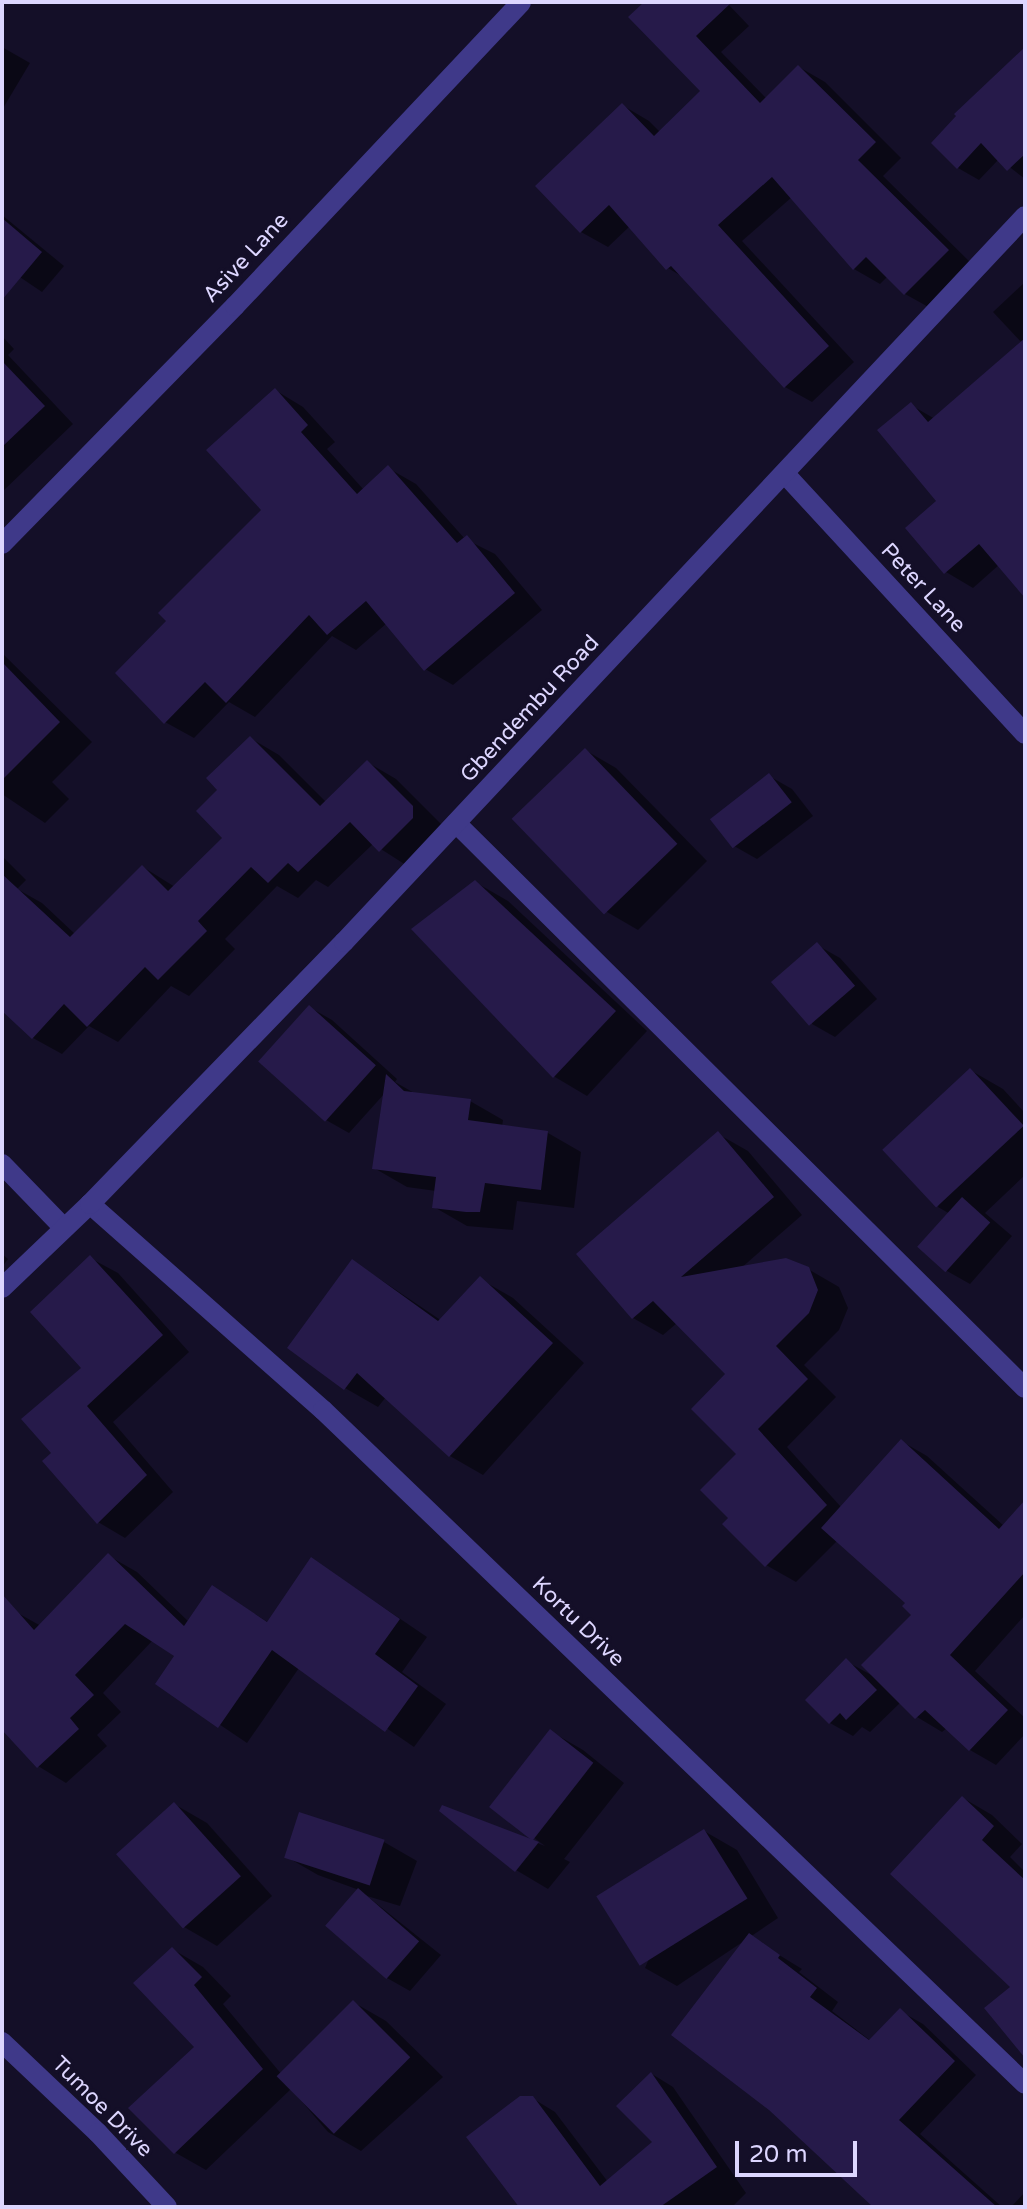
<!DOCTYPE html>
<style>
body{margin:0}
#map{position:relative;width:1027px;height:2209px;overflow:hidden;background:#140f28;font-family:"Varela Round",sans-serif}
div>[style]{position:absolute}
.shadow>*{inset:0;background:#0007}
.building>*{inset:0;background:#261a4a;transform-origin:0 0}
.minor>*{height:20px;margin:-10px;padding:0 10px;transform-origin:10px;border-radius:10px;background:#3f3989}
span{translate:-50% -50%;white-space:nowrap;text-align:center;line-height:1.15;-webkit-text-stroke:7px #140f28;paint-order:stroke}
.street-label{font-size:22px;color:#ddd6ff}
.frame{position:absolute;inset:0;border:4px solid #ddd6ff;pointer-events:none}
.scale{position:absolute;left:735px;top:2141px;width:122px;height:36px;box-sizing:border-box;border:4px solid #ddd6ff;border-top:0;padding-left:10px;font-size:24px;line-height:28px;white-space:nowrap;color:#ddd6ff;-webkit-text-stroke:6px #140f28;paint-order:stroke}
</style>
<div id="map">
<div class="shadow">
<i style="clip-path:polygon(647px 2px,728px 4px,749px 26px,721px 52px,767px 99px,799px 67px,825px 82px,901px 158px,883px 176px,974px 266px,932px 309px,905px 294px,888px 276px,880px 284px,854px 269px,792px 197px,742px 241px,854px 362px,812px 402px,785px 387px,686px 279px,668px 268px,630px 226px,608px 247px,581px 232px,622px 105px,649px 121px,660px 132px,703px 91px)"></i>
<i style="clip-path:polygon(2px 47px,30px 63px,2px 110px)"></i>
<i style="clip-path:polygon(1025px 62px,1025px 179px,999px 159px,979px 180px,958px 168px)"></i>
<i style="clip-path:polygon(2px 215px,64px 266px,42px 292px,2px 265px)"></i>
<i style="clip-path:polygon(1025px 282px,1025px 591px,1000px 564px,973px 588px,946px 572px,939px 501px,911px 405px,935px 419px,1022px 343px,993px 312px)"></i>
<i style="clip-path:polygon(2px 336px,14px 349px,8px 355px,73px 424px,2px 492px)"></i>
<i style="clip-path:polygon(275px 390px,303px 407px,335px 442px,327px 449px,364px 490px,388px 468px,416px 484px,465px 539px,495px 554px,542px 610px,453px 685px,425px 669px,387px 623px,356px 650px,332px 636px,255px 717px,229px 702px,194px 738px,165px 722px,169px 621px,263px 510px)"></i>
<i style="clip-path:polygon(2px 653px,92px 742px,52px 782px,69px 799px,45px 823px,2px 794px)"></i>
<i style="clip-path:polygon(250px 738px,279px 755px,327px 803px,367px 762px,396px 779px,441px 824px,409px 867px,373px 844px,328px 887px,316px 880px,298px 898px,277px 886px,225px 939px,235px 949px,189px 996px,171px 986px,118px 1042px,89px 1026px,62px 1054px,33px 1038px,2px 1008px,2px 856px,26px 880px,17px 889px,42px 903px,75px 934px,143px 867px,175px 887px,225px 838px,220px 790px)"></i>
<i style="clip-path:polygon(585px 750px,616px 768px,707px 861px,638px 930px,607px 912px)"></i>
<i style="clip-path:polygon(769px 776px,792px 789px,813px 816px,757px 859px,734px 846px)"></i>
<i style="clip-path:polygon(475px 882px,508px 901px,647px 1031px,587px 1096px,555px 1077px,414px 929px)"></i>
<i style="clip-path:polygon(817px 945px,840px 958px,877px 999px,835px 1037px,812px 1024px)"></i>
<i style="clip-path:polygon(309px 1007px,332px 1020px,397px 1079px,395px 1082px,416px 1094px,470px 1101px,503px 1120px,502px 1127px,548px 1133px,581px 1152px,574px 1208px,517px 1201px,513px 1230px,467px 1226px,434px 1207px,436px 1191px,407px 1187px,374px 1168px,385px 1093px,349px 1133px,326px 1120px)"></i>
<i style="clip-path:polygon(970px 1070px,1003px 1089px,1025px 1113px,1025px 1175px,985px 1213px,1012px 1236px,970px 1284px,947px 1271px,950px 1214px,938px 1207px)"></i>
<i style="clip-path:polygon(718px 1134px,748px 1151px,802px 1215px,740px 1269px,808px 1269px,839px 1287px,848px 1308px,839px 1330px,804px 1365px,836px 1397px,787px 1447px,841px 1507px,901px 1441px,927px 1456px,1004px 1526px,1025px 1503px,1025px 1615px,975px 1671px,1025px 1718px,1025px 1734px,996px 1765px,970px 1750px,947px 1728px,942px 1732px,917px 1717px,901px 1702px,870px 1732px,862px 1727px,853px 1736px,830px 1723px,846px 1661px,873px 1676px,914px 1615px,908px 1603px,838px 1540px,796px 1582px,766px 1565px,731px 1518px,739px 1454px,728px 1374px,677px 1323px,663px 1335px,633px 1318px)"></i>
<i style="clip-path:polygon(2px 1254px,8px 1259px,2px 1267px)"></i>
<i style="clip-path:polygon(90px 1258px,118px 1273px,189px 1352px,113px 1422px,173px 1492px,125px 1538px,98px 1522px,53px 1453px,84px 1368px)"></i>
<i style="clip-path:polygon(353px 1261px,442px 1321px,480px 1279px,513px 1298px,584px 1363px,483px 1475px,450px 1456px,386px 1397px,378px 1407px,345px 1388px)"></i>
<i style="clip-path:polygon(109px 1556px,137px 1572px,189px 1622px,213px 1587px,269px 1623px,312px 1559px,427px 1637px,402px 1672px,446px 1704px,414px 1747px,299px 1668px,247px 1743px,158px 1683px,176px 1656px,153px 1640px,103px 1693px,121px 1712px,97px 1735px,107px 1746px,66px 1783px,38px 1766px,2px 1727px,2px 1624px,16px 1612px,41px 1626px)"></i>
<i style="clip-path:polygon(550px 1731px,583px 1750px,624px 1783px,564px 1859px,570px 1862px,548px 1889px,516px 1870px,443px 1807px,545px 1846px,533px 1837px)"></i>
<i style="clip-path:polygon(963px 1798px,992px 1815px,1022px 1844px,1010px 1857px,1025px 1872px,1025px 2051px,1013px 1987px)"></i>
<i style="clip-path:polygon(174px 1804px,207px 1823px,272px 1896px,217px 1946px,184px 1927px)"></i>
<i style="clip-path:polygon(704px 1831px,737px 1850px,778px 1918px,750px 1937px,802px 1969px,799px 1972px,838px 2002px,832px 2011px,871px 2041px,900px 2011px,923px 2024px,976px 2075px,920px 2134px,1002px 2207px,876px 2207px,744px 1941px,677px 1986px,645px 1968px)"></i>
<i style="clip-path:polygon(384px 1842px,417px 1861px,400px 1906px,367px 1896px,441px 1955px,410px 1991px,387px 1978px,359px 1890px,318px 1875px,285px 1856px)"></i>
<i style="clip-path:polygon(172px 1949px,203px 1967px,231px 1996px,223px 2004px,283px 2076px,353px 2002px,386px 2021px,443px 2077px,361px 2151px,328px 2132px,291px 2089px,206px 2170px,176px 2153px,131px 2108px,197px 2047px)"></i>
<i style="clip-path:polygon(652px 2074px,673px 2087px,746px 2193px,732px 2207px,524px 2207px,532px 2098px,555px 2112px,608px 2182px,655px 2143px)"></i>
<i style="clip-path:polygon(1025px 2192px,1025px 2207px,1011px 2207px)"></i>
</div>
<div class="building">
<i style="clip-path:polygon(644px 2px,732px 2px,696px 36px,760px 103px,798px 65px,876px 142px,858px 160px,949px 250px,904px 295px,866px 257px,853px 270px,772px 177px,718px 225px,829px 346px,784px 388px,671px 266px,666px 270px,609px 205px,580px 233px,535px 186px,622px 103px,654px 136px,700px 91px,628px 17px)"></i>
<i style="clip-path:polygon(1025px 47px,1025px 154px,1007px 171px,981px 143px,957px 169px,931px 143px,956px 116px,954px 114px)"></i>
<i style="clip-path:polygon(2px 218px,42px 252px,2px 300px)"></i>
<i style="clip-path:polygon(1025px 338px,1025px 598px,979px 544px,944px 574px,905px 528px,936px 501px,877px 430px,911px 402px,928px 422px)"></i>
<i style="clip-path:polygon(2px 361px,45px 406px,2px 447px)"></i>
<i style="clip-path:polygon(275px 388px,308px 425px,301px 432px,357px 494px,388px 465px,457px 543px,467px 535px,515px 593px,424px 671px,366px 601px,327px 635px,309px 615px,226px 703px,205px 682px,164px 724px,115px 673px,166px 621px,158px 613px,261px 510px,206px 450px)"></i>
<i style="clip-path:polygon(2px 662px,60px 722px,2px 780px)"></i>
<i style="clip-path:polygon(250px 736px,320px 806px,367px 760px,413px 806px,413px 818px,379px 852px,350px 822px,298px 872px,288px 863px,268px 883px,251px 867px,198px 921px,207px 931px,158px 980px,145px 967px,87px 1027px,64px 1004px,32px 1039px,2px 1011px,2px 874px,70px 937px,142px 865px,168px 891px,222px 838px,196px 811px,217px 790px,206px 778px)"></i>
<i style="left:585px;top:748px;width:133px;height:102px;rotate:46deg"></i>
<i style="left:769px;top:773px;width:37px;height:75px;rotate:52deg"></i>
<i style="clip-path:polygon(475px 880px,616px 1011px,553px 1078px,411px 929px)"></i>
<i style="left:817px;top:942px;width:58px;height:61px;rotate:49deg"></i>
<i style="left:309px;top:1005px;width:90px;height:76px;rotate:42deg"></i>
<i style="left:970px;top:1068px;width:79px;height:120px;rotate:47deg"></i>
<i style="clip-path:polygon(386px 1074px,404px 1091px,471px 1099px,468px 1120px,548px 1131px,541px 1190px,485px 1183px,480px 1212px,466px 1212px,432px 1208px,436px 1177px,372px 1169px)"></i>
<i style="clip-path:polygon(718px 1131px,774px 1197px,681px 1277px,786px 1258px,809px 1267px,818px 1290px,809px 1313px,776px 1346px,808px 1379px,758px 1429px,827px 1505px,765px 1567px,722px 1524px,728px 1518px,700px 1490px,736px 1454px,691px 1409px,725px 1374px,653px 1301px,632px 1319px,576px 1254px)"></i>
<i style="left:962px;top:1197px;width:38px;height:67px;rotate:42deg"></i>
<i style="clip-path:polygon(90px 1255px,163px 1335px,87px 1406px,147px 1475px,97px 1524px,42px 1461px,51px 1453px,21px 1419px,81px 1368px,30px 1312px)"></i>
<i style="clip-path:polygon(352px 1259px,438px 1321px,480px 1276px,553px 1343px,449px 1457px,357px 1373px,344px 1390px,287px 1348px)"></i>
<i style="clip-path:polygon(901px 1439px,999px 1529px,1025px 1500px,1025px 1572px,950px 1655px,1008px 1710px,969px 1751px,925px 1710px,915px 1719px,861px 1665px,911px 1615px,902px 1606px,905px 1603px,821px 1528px)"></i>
<i style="clip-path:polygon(108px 1553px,184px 1626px,212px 1585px,267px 1622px,311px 1557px,400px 1619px,375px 1654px,418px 1686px,385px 1732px,272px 1650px,218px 1728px,155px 1684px,174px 1656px,125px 1624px,75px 1675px,94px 1695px,70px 1718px,79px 1729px,37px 1768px,2px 1730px,2px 1594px,34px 1630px)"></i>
<i style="clip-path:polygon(846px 1658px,877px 1690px,846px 1720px,840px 1713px,829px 1724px,805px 1700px)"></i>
<i style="left:550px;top:1729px;width:55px;height:99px;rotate:38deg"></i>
<i style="clip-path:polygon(962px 1796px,994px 1826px,982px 1840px,1025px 1880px,1025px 2058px,984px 2008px,1010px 1987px,890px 1874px)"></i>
<i style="left:174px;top:1802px;width:100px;height:78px;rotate:48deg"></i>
<i style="clip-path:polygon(442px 1805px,539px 1842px,515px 1872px,439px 1811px)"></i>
<i style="left:299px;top:1812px;width:90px;height:48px;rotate:18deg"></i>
<i style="left:704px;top:1829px;width:82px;height:127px;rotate:58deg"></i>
<i style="left:358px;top:1888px;width:81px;height:50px;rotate:41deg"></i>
<i style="clip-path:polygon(749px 1933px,780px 1955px,778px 1958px,817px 1988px,810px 1997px,869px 2040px,900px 2008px,955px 2061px,899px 2120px,997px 2207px,873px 2207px,769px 2110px,671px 2035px)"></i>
<i style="clip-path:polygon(172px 1947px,202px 1977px,194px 1985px,263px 2069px,174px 2154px,128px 2108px,194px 2047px,133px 1983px)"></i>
<i style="left:353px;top:2000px;width:81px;height:108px;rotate:45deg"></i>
<i style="clip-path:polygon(651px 2072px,717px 2167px,660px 2207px,519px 2207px,466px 2137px,520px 2096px,533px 2096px,600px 2186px,652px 2142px,616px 2106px)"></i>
</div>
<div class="minor">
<i style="left:786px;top:475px;width:352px;rotate:47.3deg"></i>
<i style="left:2px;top:544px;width:333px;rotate:-45.6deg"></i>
<i style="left:235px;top:306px;width:417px;rotate:-46.7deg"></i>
<i style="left:456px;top:823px;width:802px;rotate:44.8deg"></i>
<i style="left:2px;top:1164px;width:88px;rotate:45.9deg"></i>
<i style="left:90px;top:1204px;width:311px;rotate:41.5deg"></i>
<i style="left:323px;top:1410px;width:973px;rotate:43.83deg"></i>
<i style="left:2px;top:1288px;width:122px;rotate:-43.7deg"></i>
<i style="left:90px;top:1204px;width:365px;rotate:-45.9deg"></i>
<i style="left:344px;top:942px;width:995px;rotate:-46.83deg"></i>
<i style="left:2px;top:2042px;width:132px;rotate:43.5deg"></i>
<i style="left:98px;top:2133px;width:101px;rotate:47deg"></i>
</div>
<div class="street-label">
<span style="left:246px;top:258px;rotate:-47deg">Asive Lane</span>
<span style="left:923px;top:588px;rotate:47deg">Peter Lane</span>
<span style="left:530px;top:709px;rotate:-47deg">Gbendembu Road</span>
<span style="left:578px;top:1622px;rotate:44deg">Kortu Drive</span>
<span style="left:102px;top:2107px;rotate:45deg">Tumoe Drive</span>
</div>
<div class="frame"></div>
<div class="scale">20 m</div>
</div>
